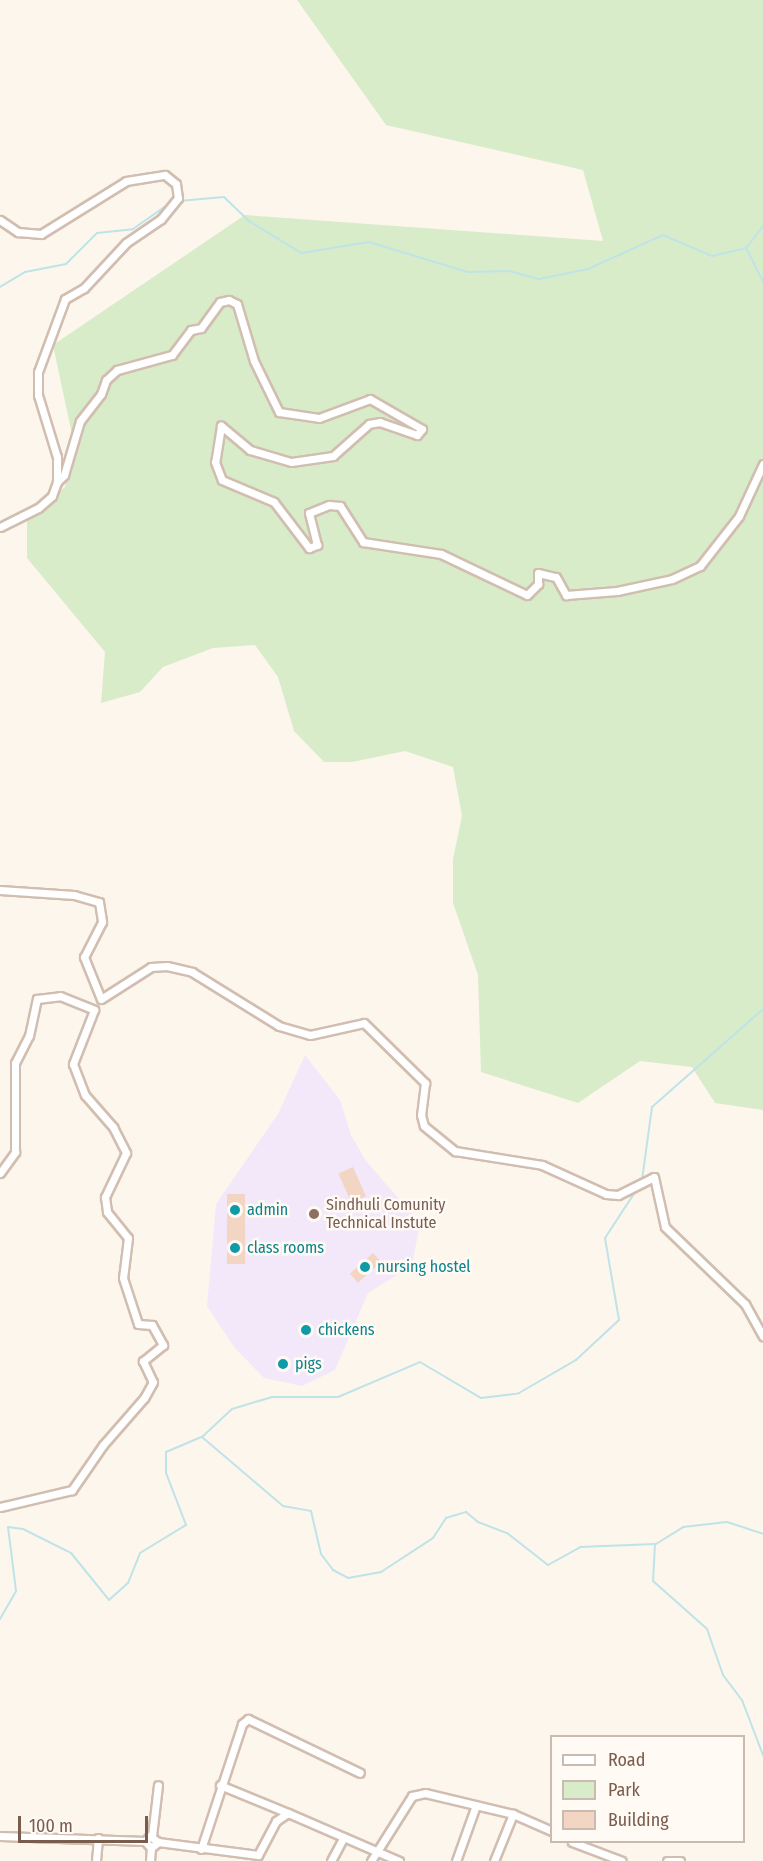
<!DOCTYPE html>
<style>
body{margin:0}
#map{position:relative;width:763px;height:1861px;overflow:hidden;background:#fdf6ec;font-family:"Fira Sans Condensed",sans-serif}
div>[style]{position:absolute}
.education>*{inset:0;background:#f3e8fa}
.green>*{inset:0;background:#d8ecc9}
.stream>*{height:2px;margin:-1px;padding:0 1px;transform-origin:1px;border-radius:1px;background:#bfe3e8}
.building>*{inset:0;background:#f3d5c3;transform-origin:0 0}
.roads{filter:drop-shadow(2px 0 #d1beb0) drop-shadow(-2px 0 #d1beb0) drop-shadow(0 2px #d1beb0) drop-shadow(0 -2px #d1beb0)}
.minor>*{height:7px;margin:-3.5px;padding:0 3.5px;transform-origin:3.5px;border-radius:3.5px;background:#fff}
.dots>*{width:16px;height:16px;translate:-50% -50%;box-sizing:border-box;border:3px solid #fffaf3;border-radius:50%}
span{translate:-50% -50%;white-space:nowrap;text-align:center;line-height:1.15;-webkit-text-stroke:5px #fffaf3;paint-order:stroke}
.education-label{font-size:16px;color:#785e54}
.left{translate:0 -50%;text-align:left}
.culture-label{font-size:16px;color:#0d838f}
.legend{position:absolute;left:550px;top:1735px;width:195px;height:108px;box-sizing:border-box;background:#fffaf3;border:2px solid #cabbb1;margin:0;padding:8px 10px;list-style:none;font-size:18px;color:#7a5c4d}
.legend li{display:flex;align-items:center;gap:12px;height:30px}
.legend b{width:30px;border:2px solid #cabbb1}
.scale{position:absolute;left:18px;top:1816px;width:130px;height:27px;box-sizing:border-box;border:3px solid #7a5c4d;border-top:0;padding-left:8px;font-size:18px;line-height:21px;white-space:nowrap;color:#7a5c4d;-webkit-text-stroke:4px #fffaf3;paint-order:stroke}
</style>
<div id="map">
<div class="education">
<i style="clip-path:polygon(305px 1055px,340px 1100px,351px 1135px,366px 1161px,420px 1223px,412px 1266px,368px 1293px,335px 1370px,302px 1386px,264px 1378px,234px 1347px,207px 1306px,216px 1204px,278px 1114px)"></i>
</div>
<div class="green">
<i style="clip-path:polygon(297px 0,763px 0,763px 1110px,715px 1103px,692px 1067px,640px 1061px,578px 1103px,481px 1072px,478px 975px,453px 903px,453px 859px,462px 816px,453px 767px,405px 751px,352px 762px,324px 762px,294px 731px,278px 677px,255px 645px,213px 648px,163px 667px,140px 692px,101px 703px,105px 652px,27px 558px,27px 516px,65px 487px,74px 444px,53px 345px,245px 215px,603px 241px,583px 170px,386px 125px)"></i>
</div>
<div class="stream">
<i style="left:179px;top:201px;width:45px;rotate:-5.1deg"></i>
<i style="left:224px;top:197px;width:35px;rotate:44deg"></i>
<i style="left:249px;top:221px;width:61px;rotate:31.6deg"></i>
<i style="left:301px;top:253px;width:69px;rotate:-9.2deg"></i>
<i style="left:369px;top:242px;width:103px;rotate:16.9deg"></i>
<i style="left:468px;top:272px;width:41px;rotate:-1.4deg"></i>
<i style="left:509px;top:271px;width:31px;rotate:15deg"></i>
<i style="left:539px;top:279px;width:50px;rotate:-11.5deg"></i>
<i style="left:588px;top:269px;width:82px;rotate:-24.4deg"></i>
<i style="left:663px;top:235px;width:53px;rotate:23.2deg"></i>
<i style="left:712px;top:256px;width:35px;rotate:-13deg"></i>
<i style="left:746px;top:248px;width:28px;rotate:-52deg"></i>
<i style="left:746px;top:248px;width:38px;rotate:63deg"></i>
<i style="left:0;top:287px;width:29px;rotate:-31deg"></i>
<i style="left:25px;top:272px;width:42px;rotate:-11deg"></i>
<i style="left:66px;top:264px;width:44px;rotate:-45deg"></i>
<i style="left:97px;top:233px;width:36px;rotate:-6deg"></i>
<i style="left:133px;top:229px;width:49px;rotate:-35deg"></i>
<i style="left:642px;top:1180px;width:74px;rotate:-82.2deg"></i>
<i style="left:652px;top:1107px;width:148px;rotate:-41.4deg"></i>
<i style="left:202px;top:1437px;width:106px;rotate:40.4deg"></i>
<i style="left:283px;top:1506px;width:28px;rotate:10deg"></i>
<i style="left:311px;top:1511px;width:44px;rotate:76.9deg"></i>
<i style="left:321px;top:1554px;width:20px;rotate:53deg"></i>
<i style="left:333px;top:1570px;width:17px;rotate:28deg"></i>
<i style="left:348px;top:1578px;width:34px;rotate:-10deg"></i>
<i style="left:381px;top:1572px;width:62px;rotate:-33.2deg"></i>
<i style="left:433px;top:1538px;width:24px;rotate:-57deg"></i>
<i style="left:446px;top:1518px;width:21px;rotate:-17deg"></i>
<i style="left:466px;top:1512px;width:16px;rotate:40deg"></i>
<i style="left:478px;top:1522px;width:31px;rotate:21deg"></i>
<i style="left:507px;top:1533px;width:52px;rotate:38deg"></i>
<i style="left:548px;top:1565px;width:37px;rotate:-29deg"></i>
<i style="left:580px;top:1547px;width:75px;rotate:-2.3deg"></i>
<i style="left:655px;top:1544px;width:37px;rotate:93deg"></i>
<i style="left:653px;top:1581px;width:72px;rotate:41.6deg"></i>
<i style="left:707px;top:1629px;width:49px;rotate:70.8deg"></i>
<i style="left:723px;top:1675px;width:31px;rotate:53deg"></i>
<i style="left:742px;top:1700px;width:59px;rotate:69.1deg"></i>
<i style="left:656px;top:1544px;width:32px;rotate:-32deg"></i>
<i style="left:683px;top:1527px;width:44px;rotate:-6.5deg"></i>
<i style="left:727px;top:1522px;width:38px;rotate:18deg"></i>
<i style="left:0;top:1619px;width:32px;rotate:-60deg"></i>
<i style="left:16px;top:1591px;width:64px;rotate:-97.1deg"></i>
<i style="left:8px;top:1527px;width:15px;rotate:8deg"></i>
<i style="left:23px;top:1529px;width:54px;rotate:26.6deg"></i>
<i style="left:71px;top:1553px;width:60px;rotate:51deg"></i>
<i style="left:109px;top:1600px;width:25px;rotate:-42deg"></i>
<i style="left:128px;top:1583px;width:32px;rotate:-68deg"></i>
<i style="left:140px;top:1553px;width:54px;rotate:-31.3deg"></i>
<i style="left:186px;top:1525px;width:56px;rotate:-111deg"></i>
<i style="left:166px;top:1473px;width:21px;rotate:-90deg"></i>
<i style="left:166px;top:1452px;width:39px;rotate:-23deg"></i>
<i style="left:202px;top:1437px;width:41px;rotate:-43deg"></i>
<i style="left:232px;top:1409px;width:42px;rotate:-16.7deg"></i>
<i style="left:272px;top:1397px;width:66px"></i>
<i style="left:338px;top:1397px;width:89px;rotate:-23.1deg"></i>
<i style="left:420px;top:1362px;width:71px;rotate:30.5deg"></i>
<i style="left:481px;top:1398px;width:38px;rotate:-7deg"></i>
<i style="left:519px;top:1393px;width:66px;rotate:-30.1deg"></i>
<i style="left:576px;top:1360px;width:59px;rotate:-42.9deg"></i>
<i style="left:619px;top:1320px;width:83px;rotate:-99.7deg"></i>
<i style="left:605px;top:1238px;width:62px;rotate:-56.8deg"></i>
</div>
<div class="building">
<i style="left:353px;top:1167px;width:32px;height:16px;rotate:66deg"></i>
<i style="left:227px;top:1194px;width:18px;height:70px"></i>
<i style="left:373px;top:1253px;width:12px;height:31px;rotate:48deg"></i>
</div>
<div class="roads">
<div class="minor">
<i style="left:0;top:220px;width:22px;rotate:34deg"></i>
<i style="left:18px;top:232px;width:23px;rotate:5deg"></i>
<i style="left:41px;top:234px;width:100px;rotate:-31.9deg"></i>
<i style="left:126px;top:181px;width:39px;rotate:-9deg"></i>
<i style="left:165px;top:175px;width:14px;rotate:39deg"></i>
<i style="left:176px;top:184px;width:14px;rotate:82deg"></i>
<i style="left:178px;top:198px;width:27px;rotate:129deg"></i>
<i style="left:161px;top:219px;width:42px;rotate:145.6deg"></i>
<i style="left:126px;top:243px;width:62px;rotate:133deg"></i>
<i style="left:84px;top:288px;width:22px;rotate:150deg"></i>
<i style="left:65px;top:299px;width:78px;rotate:110.3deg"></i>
<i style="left:38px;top:372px;width:23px;rotate:90deg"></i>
<i style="left:38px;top:395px;width:65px;rotate:73deg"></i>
<i style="left:57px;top:457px;width:25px;rotate:90deg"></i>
<i style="left:57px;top:482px;width:15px;rotate:110deg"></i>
<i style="left:52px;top:496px;width:18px;rotate:139deg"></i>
<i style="left:38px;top:508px;width:42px;rotate:153.4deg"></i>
<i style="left:57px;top:482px;width:10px;rotate:-45deg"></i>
<i style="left:64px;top:475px;width:56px;rotate:-73.5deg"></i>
<i style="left:80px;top:421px;width:34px;rotate:-52deg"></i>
<i style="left:101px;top:394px;width:15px;rotate:-70deg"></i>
<i style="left:106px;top:380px;width:15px;rotate:-42deg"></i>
<i style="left:117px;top:370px;width:57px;rotate:-15.3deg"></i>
<i style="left:172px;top:355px;width:31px;rotate:-53deg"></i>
<i style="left:191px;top:330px;width:10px;rotate:-11deg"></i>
<i style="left:201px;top:328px;width:32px;rotate:-54deg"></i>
<i style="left:220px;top:302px;width:9px;rotate:-13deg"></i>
<i style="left:229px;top:300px;width:9px;rotate:27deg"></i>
<i style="left:237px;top:304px;width:59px;rotate:73.4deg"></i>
<i style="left:254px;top:361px;width:57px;rotate:63.9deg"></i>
<i style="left:279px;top:412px;width:40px;rotate:8.5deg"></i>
<i style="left:319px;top:418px;width:54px;rotate:-20.4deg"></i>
<i style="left:370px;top:399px;width:60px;rotate:30deg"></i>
<i style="left:422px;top:429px;width:8px;rotate:130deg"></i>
<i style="left:417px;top:435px;width:39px;rotate:-161deg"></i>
<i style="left:380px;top:422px;width:11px;rotate:170deg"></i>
<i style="left:369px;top:424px;width:48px;rotate:138.4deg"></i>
<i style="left:333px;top:456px;width:42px;rotate:171.9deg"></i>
<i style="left:291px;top:462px;width:43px;rotate:-163.7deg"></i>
<i style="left:250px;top:450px;width:38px;rotate:-140deg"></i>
<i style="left:221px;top:426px;width:36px;rotate:99deg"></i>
<i style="left:215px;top:462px;width:19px;rotate:69deg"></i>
<i style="left:222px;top:480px;width:56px;rotate:22.9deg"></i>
<i style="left:274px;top:502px;width:58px;rotate:52.7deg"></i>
<i style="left:309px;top:548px;width:9px;rotate:-21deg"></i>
<i style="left:317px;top:545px;width:33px;rotate:-104deg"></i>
<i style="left:309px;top:513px;width:22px;rotate:-22deg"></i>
<i style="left:329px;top:505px;width:11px;rotate:5deg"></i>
<i style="left:340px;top:506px;width:43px;rotate:57.4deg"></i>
<i style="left:363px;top:542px;width:79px;rotate:8.7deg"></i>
<i style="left:441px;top:554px;width:95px;rotate:25.5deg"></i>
<i style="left:527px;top:595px;width:16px;rotate:-45deg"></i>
<i style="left:538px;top:584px;width:11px;rotate:-90deg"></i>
<i style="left:538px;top:573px;width:18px;rotate:13deg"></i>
<i style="left:556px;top:577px;width:21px;rotate:61deg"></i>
<i style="left:566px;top:595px;width:51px;rotate:-4.5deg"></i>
<i style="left:617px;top:591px;width:56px;rotate:-12.3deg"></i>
<i style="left:672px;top:579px;width:31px;rotate:-25deg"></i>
<i style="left:700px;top:566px;width:63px;rotate:-52deg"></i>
<i style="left:739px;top:516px;width:57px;rotate:-65.2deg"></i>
<i style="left:0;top:890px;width:74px;rotate:3.9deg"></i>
<i style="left:74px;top:895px;width:26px;rotate:16deg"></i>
<i style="left:99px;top:902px;width:20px;rotate:81deg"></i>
<i style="left:102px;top:922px;width:39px;rotate:117deg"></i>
<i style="left:84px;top:957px;width:45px;rotate:68deg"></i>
<i style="left:101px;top:999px;width:59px;rotate:-32.6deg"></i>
<i style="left:151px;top:967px;width:16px;rotate:-4deg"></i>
<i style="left:167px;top:966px;width:26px;rotate:13deg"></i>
<i style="left:192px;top:972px;width:102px;rotate:31.8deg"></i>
<i style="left:279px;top:1026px;width:32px;rotate:16deg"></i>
<i style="left:310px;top:1035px;width:55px;rotate:-12.5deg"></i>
<i style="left:364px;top:1023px;width:86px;rotate:44.5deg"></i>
<i style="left:425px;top:1083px;width:32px;rotate:97deg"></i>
<i style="left:421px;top:1115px;width:11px;rotate:75deg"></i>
<i style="left:424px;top:1126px;width:40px;rotate:39deg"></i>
<i style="left:455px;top:1151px;width:88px;rotate:9.1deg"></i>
<i style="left:542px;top:1165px;width:70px;rotate:24.4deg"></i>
<i style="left:606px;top:1194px;width:12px;rotate:5deg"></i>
<i style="left:618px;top:1195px;width:40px;rotate:-26.6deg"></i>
<i style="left:654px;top:1177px;width:51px;rotate:77.6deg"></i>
<i style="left:665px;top:1227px;width:111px;rotate:43.9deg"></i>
<i style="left:745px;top:1304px;width:37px;rotate:61deg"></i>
<i style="left:0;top:1173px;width:26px;rotate:-54deg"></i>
<i style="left:15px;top:1152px;width:89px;rotate:-90deg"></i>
<i style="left:15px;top:1063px;width:30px;rotate:-63deg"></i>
<i style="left:29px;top:1036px;width:38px;rotate:-78deg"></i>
<i style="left:37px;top:999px;width:23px;rotate:-7deg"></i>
<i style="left:60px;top:996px;width:37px;rotate:22deg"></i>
<i style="left:94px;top:1010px;width:58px;rotate:111.3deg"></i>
<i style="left:73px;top:1064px;width:33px;rotate:69deg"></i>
<i style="left:85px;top:1095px;width:43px;rotate:48.8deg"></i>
<i style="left:113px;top:1127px;width:29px;rotate:63deg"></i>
<i style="left:126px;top:1153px;width:49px;rotate:115.5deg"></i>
<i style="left:105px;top:1197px;width:15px;rotate:82deg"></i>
<i style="left:107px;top:1212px;width:33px;rotate:51deg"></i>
<i style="left:128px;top:1238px;width:40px;rotate:97.1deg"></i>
<i style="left:123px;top:1278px;width:48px;rotate:71.9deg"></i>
<i style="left:138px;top:1324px;width:14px;rotate:4deg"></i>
<i style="left:152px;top:1325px;width:23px;rotate:61deg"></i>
<i style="left:163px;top:1345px;width:26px;rotate:141deg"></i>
<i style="left:143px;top:1361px;width:23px;rotate:65deg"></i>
<i style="left:153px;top:1382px;width:18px;rotate:119deg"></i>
<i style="left:144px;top:1398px;width:62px;rotate:131.1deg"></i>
<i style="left:103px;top:1445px;width:55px;rotate:124.6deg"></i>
<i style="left:72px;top:1490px;width:74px;rotate:166.7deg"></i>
<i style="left:220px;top:1785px;width:74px;rotate:22.4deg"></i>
<i style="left:0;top:1836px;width:145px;rotate:2deg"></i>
<i style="left:145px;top:1841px;width:7px;rotate:-45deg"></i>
<i style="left:150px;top:1836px;width:10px;rotate:37deg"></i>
<i style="left:158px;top:1842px;width:9px;rotate:139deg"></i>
<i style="left:151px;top:1848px;width:9px;rotate:-131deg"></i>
<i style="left:152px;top:1836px;width:51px;rotate:-83.3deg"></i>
<i style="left:158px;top:1842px;width:101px;rotate:7.4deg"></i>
<i style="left:258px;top:1855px;width:38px;rotate:-62deg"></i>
<i style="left:276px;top:1821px;width:14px;rotate:-34deg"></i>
<i style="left:288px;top:1813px;width:121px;rotate:23.4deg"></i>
<i style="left:572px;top:1842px;width:53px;rotate:20.8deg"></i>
<i style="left:201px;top:1849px;width:132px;rotate:-71.8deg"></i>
<i style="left:242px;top:1724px;width:8px;rotate:-40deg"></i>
<i style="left:248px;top:1719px;width:124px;rotate:25.7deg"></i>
<i style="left:96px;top:1861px;width:23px;rotate:-85deg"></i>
<i style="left:150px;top:1861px;width:13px;rotate:-86deg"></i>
<i style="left:331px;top:1861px;width:27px;rotate:-62deg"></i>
<i style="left:371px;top:1861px;width:77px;rotate:-57.8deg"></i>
<i style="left:412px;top:1796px;width:13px;rotate:-13deg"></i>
<i style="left:425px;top:1793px;width:90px;rotate:13.4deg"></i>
<i style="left:513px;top:1814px;width:43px;rotate:23.6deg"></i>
<i style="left:456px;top:1861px;width:59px;rotate:-70.3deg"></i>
<i style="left:494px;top:1861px;width:51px;rotate:-68deg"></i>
<i style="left:667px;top:1861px;width:13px"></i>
</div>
</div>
<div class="dots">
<i style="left:235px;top:1210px;background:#0f9aa8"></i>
<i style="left:314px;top:1214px;background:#8d6e63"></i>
<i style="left:235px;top:1248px;background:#0f9aa8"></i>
<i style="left:365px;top:1267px;background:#0f9aa8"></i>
<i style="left:306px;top:1330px;background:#0f9aa8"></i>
<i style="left:283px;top:1364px;background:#0f9aa8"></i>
</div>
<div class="education-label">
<span class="left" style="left:326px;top:1214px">Sindhuli Comunity<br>Technical Instute</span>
</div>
<div class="culture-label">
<span class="left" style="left:247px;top:1210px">admin</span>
<span class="left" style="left:247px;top:1248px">class rooms</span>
<span class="left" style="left:377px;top:1267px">nursing hostel</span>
<span class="left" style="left:318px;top:1330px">chickens</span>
<span class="left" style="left:295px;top:1364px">pigs</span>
</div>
<ul class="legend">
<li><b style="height:8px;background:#fff"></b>Road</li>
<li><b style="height:16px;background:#d8ecc9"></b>Park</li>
<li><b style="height:16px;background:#f3d5c3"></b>Building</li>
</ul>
<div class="scale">100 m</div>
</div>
